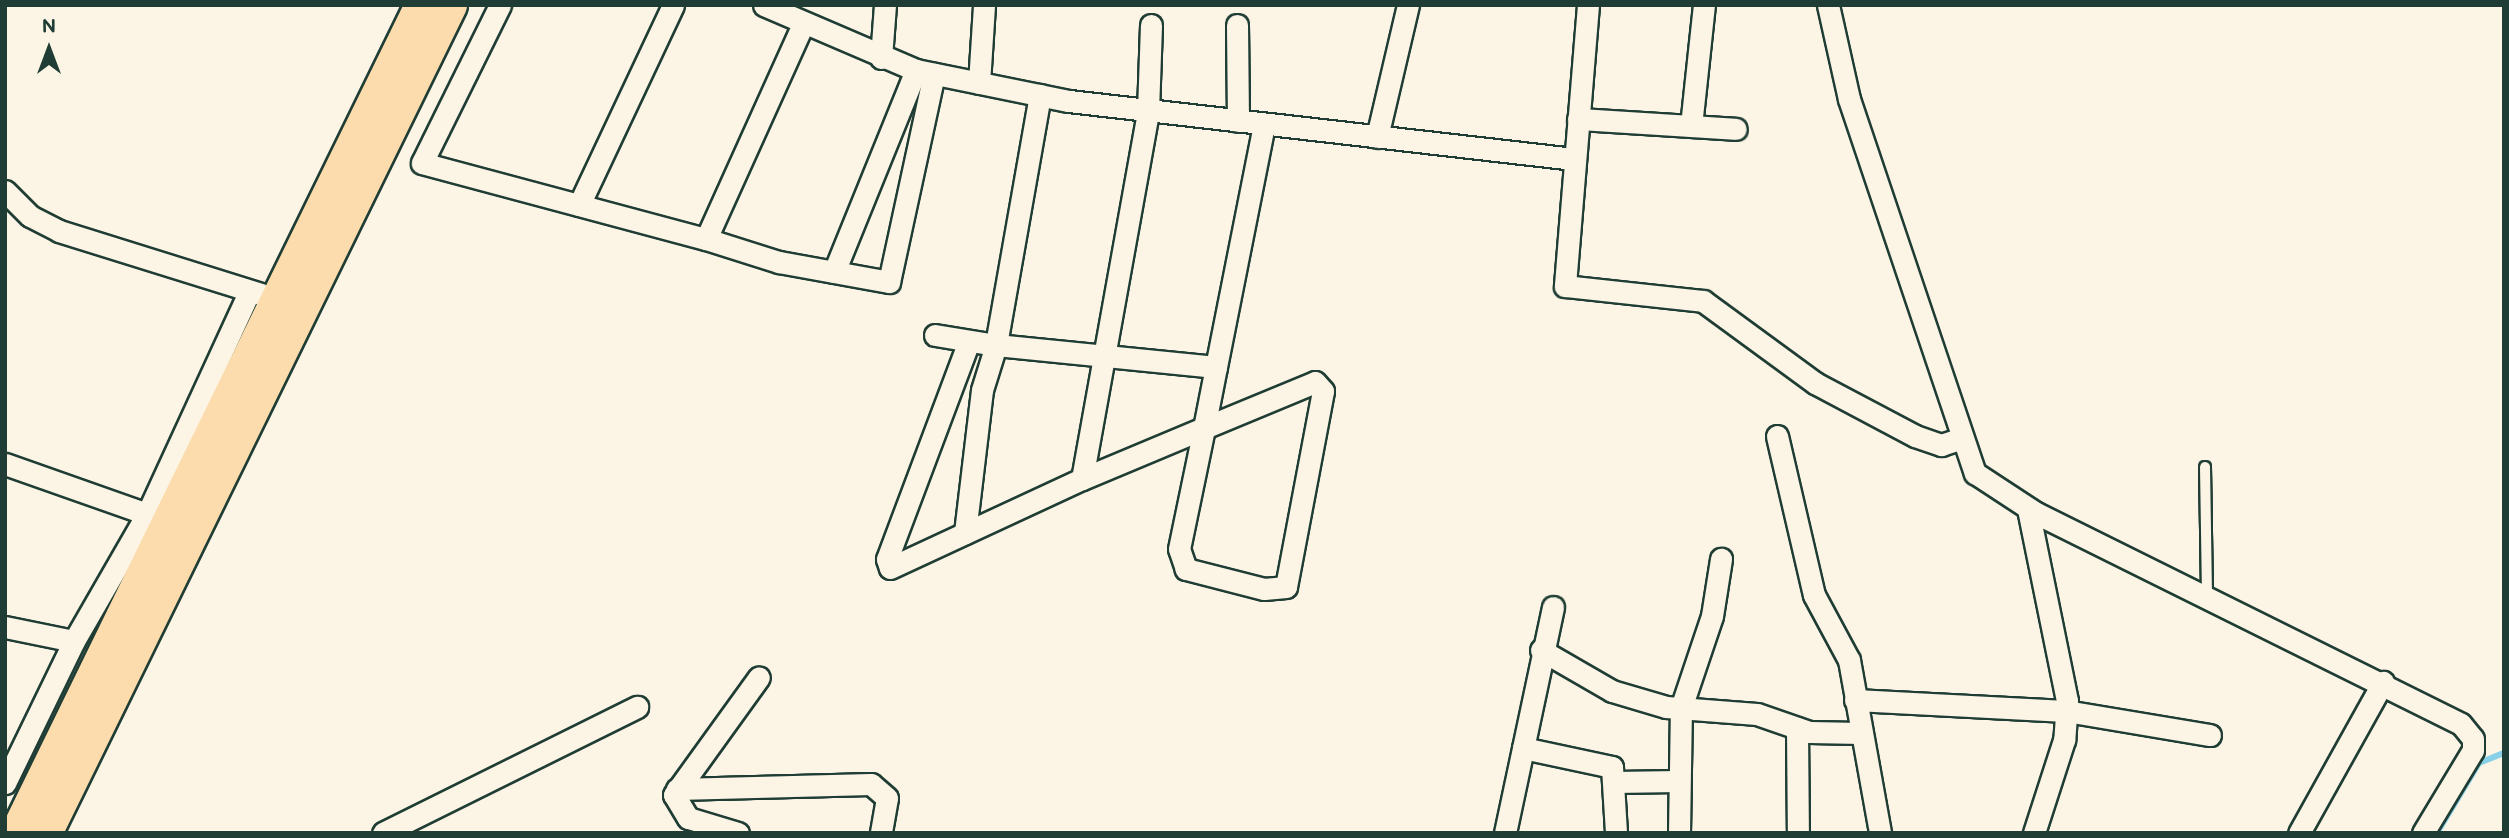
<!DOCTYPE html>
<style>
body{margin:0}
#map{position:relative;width:2509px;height:838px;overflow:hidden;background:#fcf5e5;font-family:"Balsamiq Sans",sans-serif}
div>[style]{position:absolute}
.stream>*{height:6px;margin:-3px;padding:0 3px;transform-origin:3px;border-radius:3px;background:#87d0e8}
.roads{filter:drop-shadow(2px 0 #1f3d34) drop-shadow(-2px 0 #1f3d34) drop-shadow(0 2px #1f3d34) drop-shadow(0 -2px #1f3d34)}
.lane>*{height:10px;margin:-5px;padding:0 5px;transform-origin:5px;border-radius:5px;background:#fcf5e5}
.street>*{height:21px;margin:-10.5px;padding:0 10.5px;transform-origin:10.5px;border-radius:10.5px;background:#fcf5e5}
.primary>*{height:33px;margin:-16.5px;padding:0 16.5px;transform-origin:16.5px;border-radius:16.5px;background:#fcdcac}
span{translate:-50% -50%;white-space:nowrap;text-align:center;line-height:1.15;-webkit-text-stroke:6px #fcf5e5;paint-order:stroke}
.frame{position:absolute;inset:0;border:7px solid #1f3d34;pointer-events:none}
.north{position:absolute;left:14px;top:14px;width:70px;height:70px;-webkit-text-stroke:5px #fcf5e5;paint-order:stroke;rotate:0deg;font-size:19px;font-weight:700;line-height:28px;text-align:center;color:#1f3d34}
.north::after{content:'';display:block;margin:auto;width:24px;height:32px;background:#1f3d34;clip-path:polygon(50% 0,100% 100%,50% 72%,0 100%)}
</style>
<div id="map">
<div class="stream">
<i style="left:2437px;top:833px;width:82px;rotate:-59deg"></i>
<i style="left:2479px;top:763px;width:27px;rotate:-22deg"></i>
</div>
<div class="roads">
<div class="lane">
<i style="left:2205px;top:467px;width:127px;rotate:89.1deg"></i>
</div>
<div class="street">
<i style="left:500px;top:5px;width:176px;rotate:116.3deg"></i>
<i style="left:422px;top:163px;width:294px;rotate:15deg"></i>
<i style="left:706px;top:239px;width:236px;rotate:-65.7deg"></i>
<i style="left:764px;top:5px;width:165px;rotate:23.2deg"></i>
<i style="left:916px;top:70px;width:156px;rotate:11.5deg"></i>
<i style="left:1069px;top:101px;width:508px;rotate:6.55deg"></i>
<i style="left:1588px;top:5px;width:282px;rotate:94.7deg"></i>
<i style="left:1565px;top:286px;width:139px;rotate:6.2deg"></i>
<i style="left:1703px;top:301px;width:139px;rotate:36.2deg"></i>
<i style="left:1815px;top:383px;width:113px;rotate:27.9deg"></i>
<i style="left:1915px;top:436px;width:28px;rotate:19deg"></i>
<i style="left:1941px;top:445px;width:20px;rotate:-18deg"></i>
<i style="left:1828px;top:5px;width:96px;rotate:77.4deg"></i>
<i style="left:1849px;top:99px;width:395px;rotate:71.4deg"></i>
<i style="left:1975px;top:473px;width:73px;rotate:33.3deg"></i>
<i style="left:2036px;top:513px;width:474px;rotate:26.4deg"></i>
<i style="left:2461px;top:724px;width:19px;rotate:51deg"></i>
<i style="left:2473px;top:739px;width:11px;rotate:90deg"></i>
<i style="left:2473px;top:750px;width:97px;rotate:121.1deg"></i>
<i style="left:1237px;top:25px;width:96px;rotate:89.4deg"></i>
<i style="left:881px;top:58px;width:53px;rotate:-85.7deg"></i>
<i style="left:979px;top:83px;width:78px;rotate:-86.3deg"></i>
<i style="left:1040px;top:95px;width:254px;rotate:100deg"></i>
<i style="left:996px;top:345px;width:221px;rotate:5.7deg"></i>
<i style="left:1216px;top:367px;width:248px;rotate:-78.8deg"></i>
<i style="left:1578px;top:119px;width:158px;rotate:3.6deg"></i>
<i style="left:1691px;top:126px;width:122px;rotate:-83.9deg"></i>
<i style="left:1377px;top:137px;width:136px;rotate:-76.8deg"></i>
<i style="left:5px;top:191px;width:35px;rotate:45deg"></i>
<i style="left:30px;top:216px;width:33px;rotate:27deg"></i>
<i style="left:59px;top:231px;width:212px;rotate:17.3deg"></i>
<i style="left:579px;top:205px;width:221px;rotate:-64.8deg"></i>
<i style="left:706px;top:239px;width:77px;rotate:17.5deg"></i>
<i style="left:779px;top:262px;width:112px;rotate:10.3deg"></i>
<i style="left:889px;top:282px;width:213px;rotate:-77.8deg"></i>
<i style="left:834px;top:272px;width:218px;rotate:-67.9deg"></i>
<i style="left:935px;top:335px;width:62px;rotate:9.3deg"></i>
<i style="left:996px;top:345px;width:47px;rotate:107.3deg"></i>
<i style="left:982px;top:390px;width:144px;rotate:96.8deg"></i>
<i style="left:969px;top:341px;width:233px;rotate:110.6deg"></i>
<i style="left:887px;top:559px;width:9px;rotate:72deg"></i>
<i style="left:890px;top:568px;width:212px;rotate:-24.9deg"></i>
<i style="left:1082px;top:479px;width:374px;rotate:-79.8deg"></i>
<i style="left:1148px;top:111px;width:86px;rotate:-88deg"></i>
<i style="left:1315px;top:382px;width:12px;rotate:48deg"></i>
<i style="left:1323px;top:391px;width:199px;rotate:100.7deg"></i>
<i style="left:1286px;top:587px;width:22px;rotate:175deg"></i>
<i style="left:1264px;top:589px;width:81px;rotate:-165.6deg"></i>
<i style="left:1186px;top:569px;width:21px;rotate:-109deg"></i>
<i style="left:1179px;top:549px;width:124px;rotate:-78.3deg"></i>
<i style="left:1204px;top:428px;width:120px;rotate:-22.5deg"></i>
<i style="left:1777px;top:436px;width:163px;rotate:76.9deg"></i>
<i style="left:1814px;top:595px;width:74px;rotate:61.7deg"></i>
<i style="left:1849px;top:660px;width:176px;rotate:79.8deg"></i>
<i style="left:5px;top:464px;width:151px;rotate:19.4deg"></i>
<i style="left:147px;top:514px;width:244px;rotate:-65.3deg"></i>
<i style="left:1082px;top:479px;width:132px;rotate:-22.7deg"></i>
<i style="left:1204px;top:428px;width:62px;rotate:-78.9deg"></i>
<i style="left:2028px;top:509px;width:196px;rotate:78.5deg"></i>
<i style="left:2067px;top:701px;width:39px;rotate:94deg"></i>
<i style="left:2064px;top:740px;width:98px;rotate:107.9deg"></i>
<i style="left:5px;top:627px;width:70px;rotate:11.5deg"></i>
<i style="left:74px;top:641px;width:158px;rotate:115.9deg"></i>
<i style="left:74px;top:641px;width:146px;rotate:-60.1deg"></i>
<i style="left:1541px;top:650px;width:82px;rotate:30deg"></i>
<i style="left:1612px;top:691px;width:56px;rotate:16.5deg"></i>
<i style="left:1666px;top:707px;width:91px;rotate:4.4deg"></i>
<i style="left:1757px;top:714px;width:55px;rotate:19.1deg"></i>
<i style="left:1809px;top:732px;width:52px;rotate:1.1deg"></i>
<i style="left:1855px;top:700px;width:211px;rotate:3deg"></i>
<i style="left:2066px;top:711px;width:146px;rotate:9.5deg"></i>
<i style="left:1797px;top:728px;width:105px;rotate:89.5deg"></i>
<i style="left:1523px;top:748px;width:91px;rotate:12.1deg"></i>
<i style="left:1612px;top:767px;width:66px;rotate:86.5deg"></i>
<i style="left:1614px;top:782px;width:64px;rotate:-0.9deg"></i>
<i style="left:677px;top:789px;width:194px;rotate:-1.5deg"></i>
<i style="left:871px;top:784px;width:21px;rotate:41deg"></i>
<i style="left:887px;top:798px;width:36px;rotate:100deg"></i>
<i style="left:383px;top:833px;width:284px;rotate:-26.4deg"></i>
<i style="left:738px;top:833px;width:52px;rotate:-163.3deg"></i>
<i style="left:688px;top:818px;width:27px;rotate:-121deg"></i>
<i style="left:674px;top:795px;width:145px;rotate:-54.2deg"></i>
<i style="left:1505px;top:833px;width:231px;rotate:-78deg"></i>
<i style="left:1679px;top:833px;width:125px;rotate:-89.1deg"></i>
<i style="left:1681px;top:708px;width:97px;rotate:-71.4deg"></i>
<i style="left:1712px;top:616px;width:58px;rotate:-81deg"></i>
<i style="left:2299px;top:833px;width:173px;rotate:-60.9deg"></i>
</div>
<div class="primary">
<i style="left:16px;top:833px;width:922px;rotate:-63.94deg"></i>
<i style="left:45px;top:833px;width:922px;rotate:-63.94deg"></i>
</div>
</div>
<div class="frame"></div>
<div class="north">N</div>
</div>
